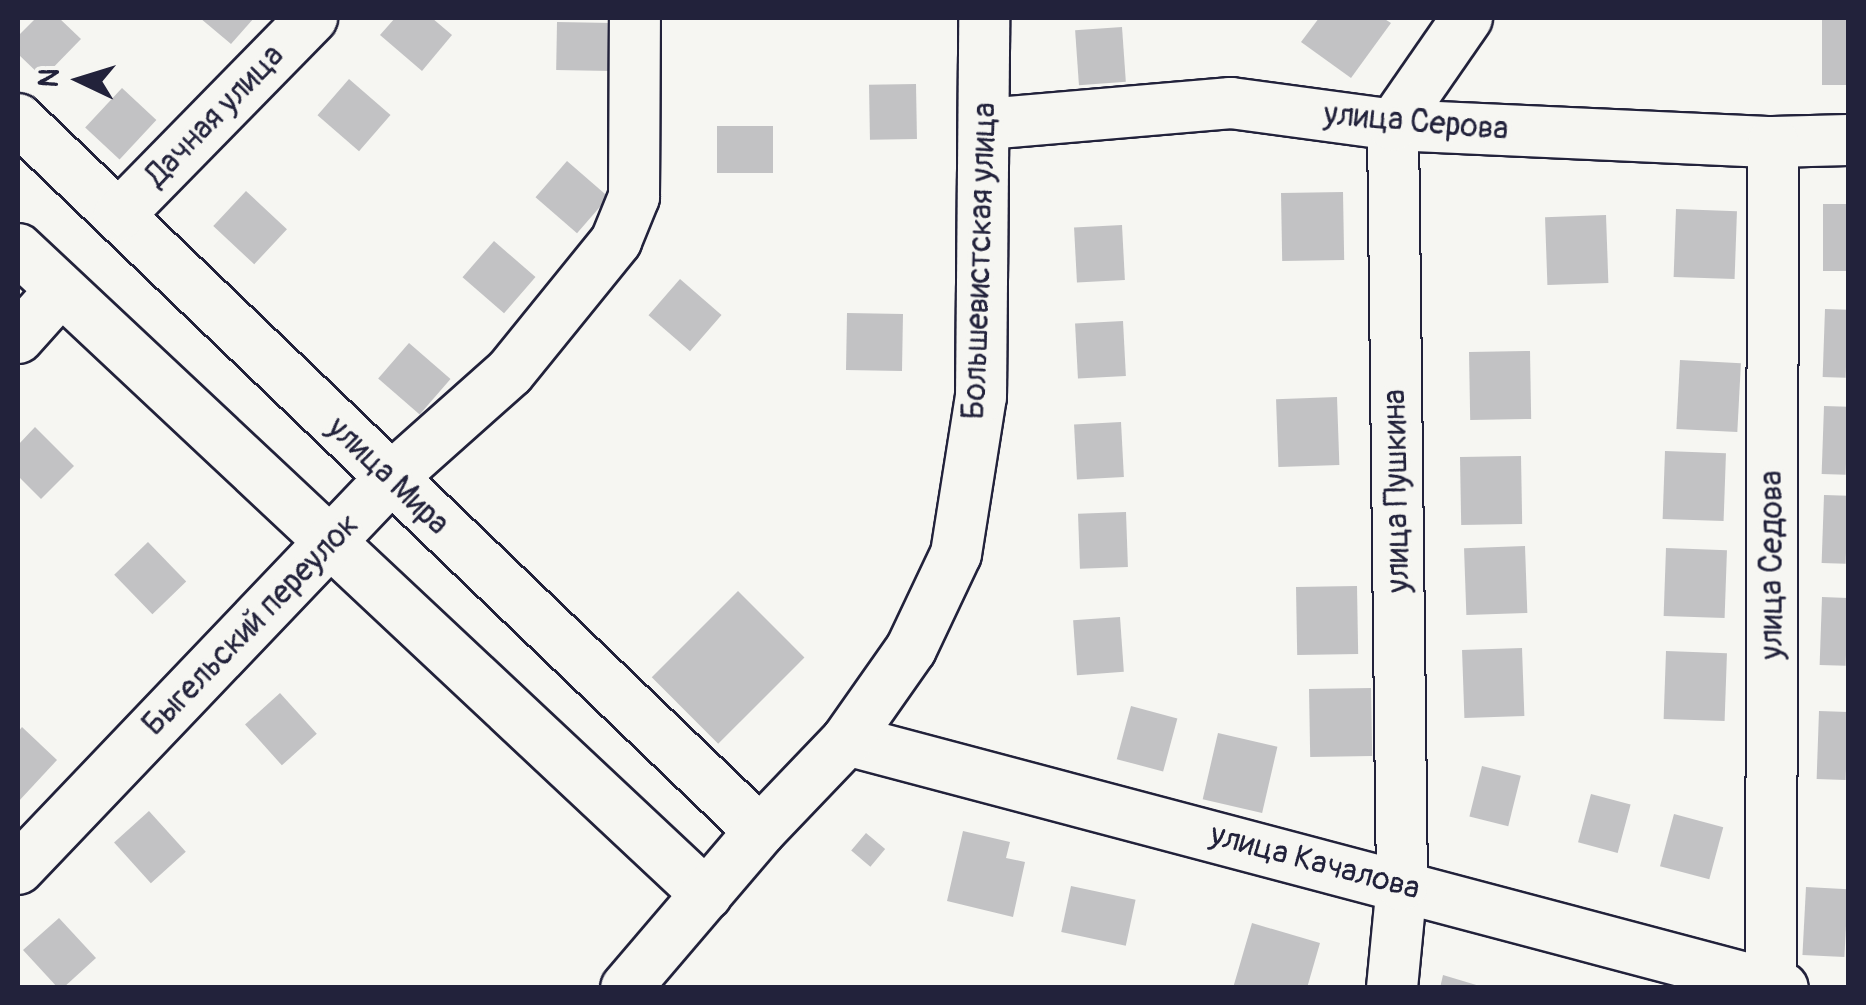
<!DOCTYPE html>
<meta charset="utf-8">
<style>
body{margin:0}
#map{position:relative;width:1866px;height:1005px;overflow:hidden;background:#f6f6f2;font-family:Pangolin,sans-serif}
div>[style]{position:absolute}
.building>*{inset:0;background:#c2c2c4;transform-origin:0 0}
.roads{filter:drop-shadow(2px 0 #22223b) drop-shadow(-2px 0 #22223b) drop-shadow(0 2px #22223b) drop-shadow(0 -2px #22223b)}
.minor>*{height:50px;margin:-25px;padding:0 25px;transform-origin:25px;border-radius:25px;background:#f6f6f2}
span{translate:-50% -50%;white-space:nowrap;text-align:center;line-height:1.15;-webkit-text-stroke:8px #f6f6f2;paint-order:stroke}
.street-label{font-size:32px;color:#22223b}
.frame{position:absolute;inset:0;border:20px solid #22223b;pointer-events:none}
.north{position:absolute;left:30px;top:30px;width:100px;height:100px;-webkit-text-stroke:8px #f6f6f2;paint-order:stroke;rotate:274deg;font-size:28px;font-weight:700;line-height:40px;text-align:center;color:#22223b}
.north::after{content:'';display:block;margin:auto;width:35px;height:45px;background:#22223b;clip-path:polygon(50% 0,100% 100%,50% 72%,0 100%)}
</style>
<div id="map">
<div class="building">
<i style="clip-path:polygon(36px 18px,59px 18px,81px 39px,43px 78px,18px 54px,18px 36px)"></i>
<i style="clip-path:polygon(200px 18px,254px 18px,231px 44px)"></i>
<i style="clip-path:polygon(395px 18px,432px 18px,452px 35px,422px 71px,380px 35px)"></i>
<i style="clip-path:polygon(1319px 18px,1383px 18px,1391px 23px,1351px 78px,1301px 42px)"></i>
<i style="left:1822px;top:18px;width:26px;height:67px"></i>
<i style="left:557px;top:22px;width:55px;height:48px;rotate:1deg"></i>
<i style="left:1122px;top:27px;width:55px;height:47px;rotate:86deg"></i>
<i style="left:349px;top:79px;width:55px;height:48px;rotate:41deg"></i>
<i style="left:916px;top:84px;width:55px;height:47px;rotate:89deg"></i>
<i style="left:122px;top:88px;width:47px;height:54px;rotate:43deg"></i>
<i style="left:717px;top:126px;width:56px;height:47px"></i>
<i style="left:567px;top:161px;width:55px;height:48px;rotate:41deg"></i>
<i style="left:246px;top:191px;width:56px;height:48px;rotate:43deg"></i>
<i style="left:1343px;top:192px;width:68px;height:62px;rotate:89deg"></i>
<i style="left:1823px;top:204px;width:25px;height:67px"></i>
<i style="left:1676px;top:209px;width:61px;height:68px;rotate:2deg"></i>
<i style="left:1606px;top:215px;width:68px;height:61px;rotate:88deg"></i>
<i style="left:1122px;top:225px;width:55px;height:48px;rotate:87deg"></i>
<i style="left:494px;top:241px;width:55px;height:48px;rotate:41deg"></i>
<i style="left:680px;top:279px;width:55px;height:48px;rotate:41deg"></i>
<i style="left:1825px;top:309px;width:23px;height:68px;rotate:2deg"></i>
<i style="left:847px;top:313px;width:56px;height:57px;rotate:1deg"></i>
<i style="left:1123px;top:321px;width:55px;height:48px;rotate:87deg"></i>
<i style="left:409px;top:343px;width:55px;height:47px;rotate:41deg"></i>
<i style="left:1530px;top:351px;width:68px;height:61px;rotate:89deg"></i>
<i style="left:1680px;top:360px;width:61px;height:69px;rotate:3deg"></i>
<i style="left:1337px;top:397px;width:68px;height:61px;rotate:88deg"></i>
<i style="left:1824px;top:406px;width:24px;height:68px;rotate:2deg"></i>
<i style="left:1121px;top:422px;width:55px;height:47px;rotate:87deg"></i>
<i style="clip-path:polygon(35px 427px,74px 466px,41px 499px,18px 476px,18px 445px)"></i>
<i style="left:1665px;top:451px;width:61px;height:68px;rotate:2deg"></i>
<i style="left:1521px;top:456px;width:68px;height:61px;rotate:89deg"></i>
<i style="left:1824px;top:495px;width:24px;height:68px;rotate:2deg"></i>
<i style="left:1126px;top:512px;width:55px;height:48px;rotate:88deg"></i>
<i style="left:148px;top:542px;width:55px;height:47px;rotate:46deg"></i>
<i style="left:1525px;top:546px;width:67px;height:61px;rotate:88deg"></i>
<i style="left:1666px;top:548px;width:61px;height:68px;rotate:2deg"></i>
<i style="left:1357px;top:586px;width:68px;height:61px;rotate:89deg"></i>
<i style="left:738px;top:591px;width:94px;height:122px;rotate:45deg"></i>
<i style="left:1822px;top:597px;width:26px;height:68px;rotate:2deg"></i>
<i style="left:1120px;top:617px;width:55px;height:47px;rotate:86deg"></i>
<i style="left:1522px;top:648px;width:68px;height:60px;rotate:88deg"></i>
<i style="left:1666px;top:651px;width:61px;height:68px;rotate:2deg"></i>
<i style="left:1371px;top:688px;width:68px;height:62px;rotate:89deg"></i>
<i style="left:280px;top:693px;width:55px;height:47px;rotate:48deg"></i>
<i style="left:1131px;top:706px;width:48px;height:55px;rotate:15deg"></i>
<i style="left:1819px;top:711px;width:29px;height:68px;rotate:2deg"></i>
<i style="clip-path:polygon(22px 727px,57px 760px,18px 802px,18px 732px)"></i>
<i style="left:1218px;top:733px;width:61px;height:68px;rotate:13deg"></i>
<i style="left:1482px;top:766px;width:40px;height:52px;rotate:14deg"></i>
<i style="left:1591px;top:794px;width:41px;height:50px;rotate:15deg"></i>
<i style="left:149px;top:811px;width:55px;height:47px;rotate:48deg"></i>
<i style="left:1674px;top:814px;width:51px;height:54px;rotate:15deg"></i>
<i style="clip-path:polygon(963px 831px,1010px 842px,1006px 858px,1025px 862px,1013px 917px,947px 901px)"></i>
<i style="left:866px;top:833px;width:25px;height:23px;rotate:40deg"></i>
<i style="left:1071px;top:886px;width:66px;height:47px;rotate:12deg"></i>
<i style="left:1806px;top:887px;width:42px;height:68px;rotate:3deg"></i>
<i style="clip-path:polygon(59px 918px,96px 958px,63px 988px,58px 988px,23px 950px)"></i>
<i style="clip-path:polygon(1252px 923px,1320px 943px,1307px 988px,1233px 988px)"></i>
<i style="clip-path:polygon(1443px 975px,1483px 987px,1483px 988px,1440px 988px)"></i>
</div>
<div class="roads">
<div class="minor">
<i style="left:18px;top:119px;width:1028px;rotate:43.82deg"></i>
<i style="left:986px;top:124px;width:246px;rotate:-4.9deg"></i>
<i style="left:1231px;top:103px;width:163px;rotate:7.7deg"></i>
<i style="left:1393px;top:125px;width:380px;rotate:2.6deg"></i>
<i style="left:1773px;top:142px;width:75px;rotate:-1.5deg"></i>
<i style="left:119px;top:215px;width:276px;rotate:-45.6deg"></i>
<i style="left:18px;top:249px;width:944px;rotate:43.16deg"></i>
<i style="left:18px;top:338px;width:64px;rotate:-48.1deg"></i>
<i style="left:847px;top:740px;width:968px;rotate:14.84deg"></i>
<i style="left:18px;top:869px;width:540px;rotate:-46.35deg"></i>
<i style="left:391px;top:478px;width:159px;rotate:-41.7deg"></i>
<i style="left:510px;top:372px;width:169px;rotate:-51deg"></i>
<i style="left:616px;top:241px;width:48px;rotate:-67.8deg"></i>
<i style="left:634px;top:197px;width:179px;rotate:-89.7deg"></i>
<i style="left:626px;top:988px;width:206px;rotate:-49.5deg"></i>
<i style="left:760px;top:831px;width:126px;rotate:-46.3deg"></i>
<i style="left:847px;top:740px;width:111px;rotate:-54.9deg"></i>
<i style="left:911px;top:649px;width:105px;rotate:-64.7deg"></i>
<i style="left:956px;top:554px;width:159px;rotate:-81deg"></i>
<i style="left:981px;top:397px;width:379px;rotate:-89.5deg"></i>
<i style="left:1392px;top:988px;width:103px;rotate:-84.5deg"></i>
<i style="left:1402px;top:885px;width:760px;rotate:-90.68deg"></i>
<i style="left:1393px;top:125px;width:130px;rotate:-55.3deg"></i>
<i style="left:1771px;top:988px;width:846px;rotate:-89.86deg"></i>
</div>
</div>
<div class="street-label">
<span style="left:215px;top:116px;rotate:-46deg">Дачная улица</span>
<span style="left:1416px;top:122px;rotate:5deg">улица Серова</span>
<span style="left:980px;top:261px;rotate:-88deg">Большевистская улица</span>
<span style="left:388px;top:476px;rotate:44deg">улица Мира</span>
<span style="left:1397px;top:491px;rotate:-91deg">улица Пушкина</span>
<span style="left:1772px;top:565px;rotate:-90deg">улица Седова</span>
<span style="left:251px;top:625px;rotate:-46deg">Быгельский переулок</span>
<span style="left:1315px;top:862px;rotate:15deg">улица Качалова</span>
</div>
<div class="frame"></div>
<div class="north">N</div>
</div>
